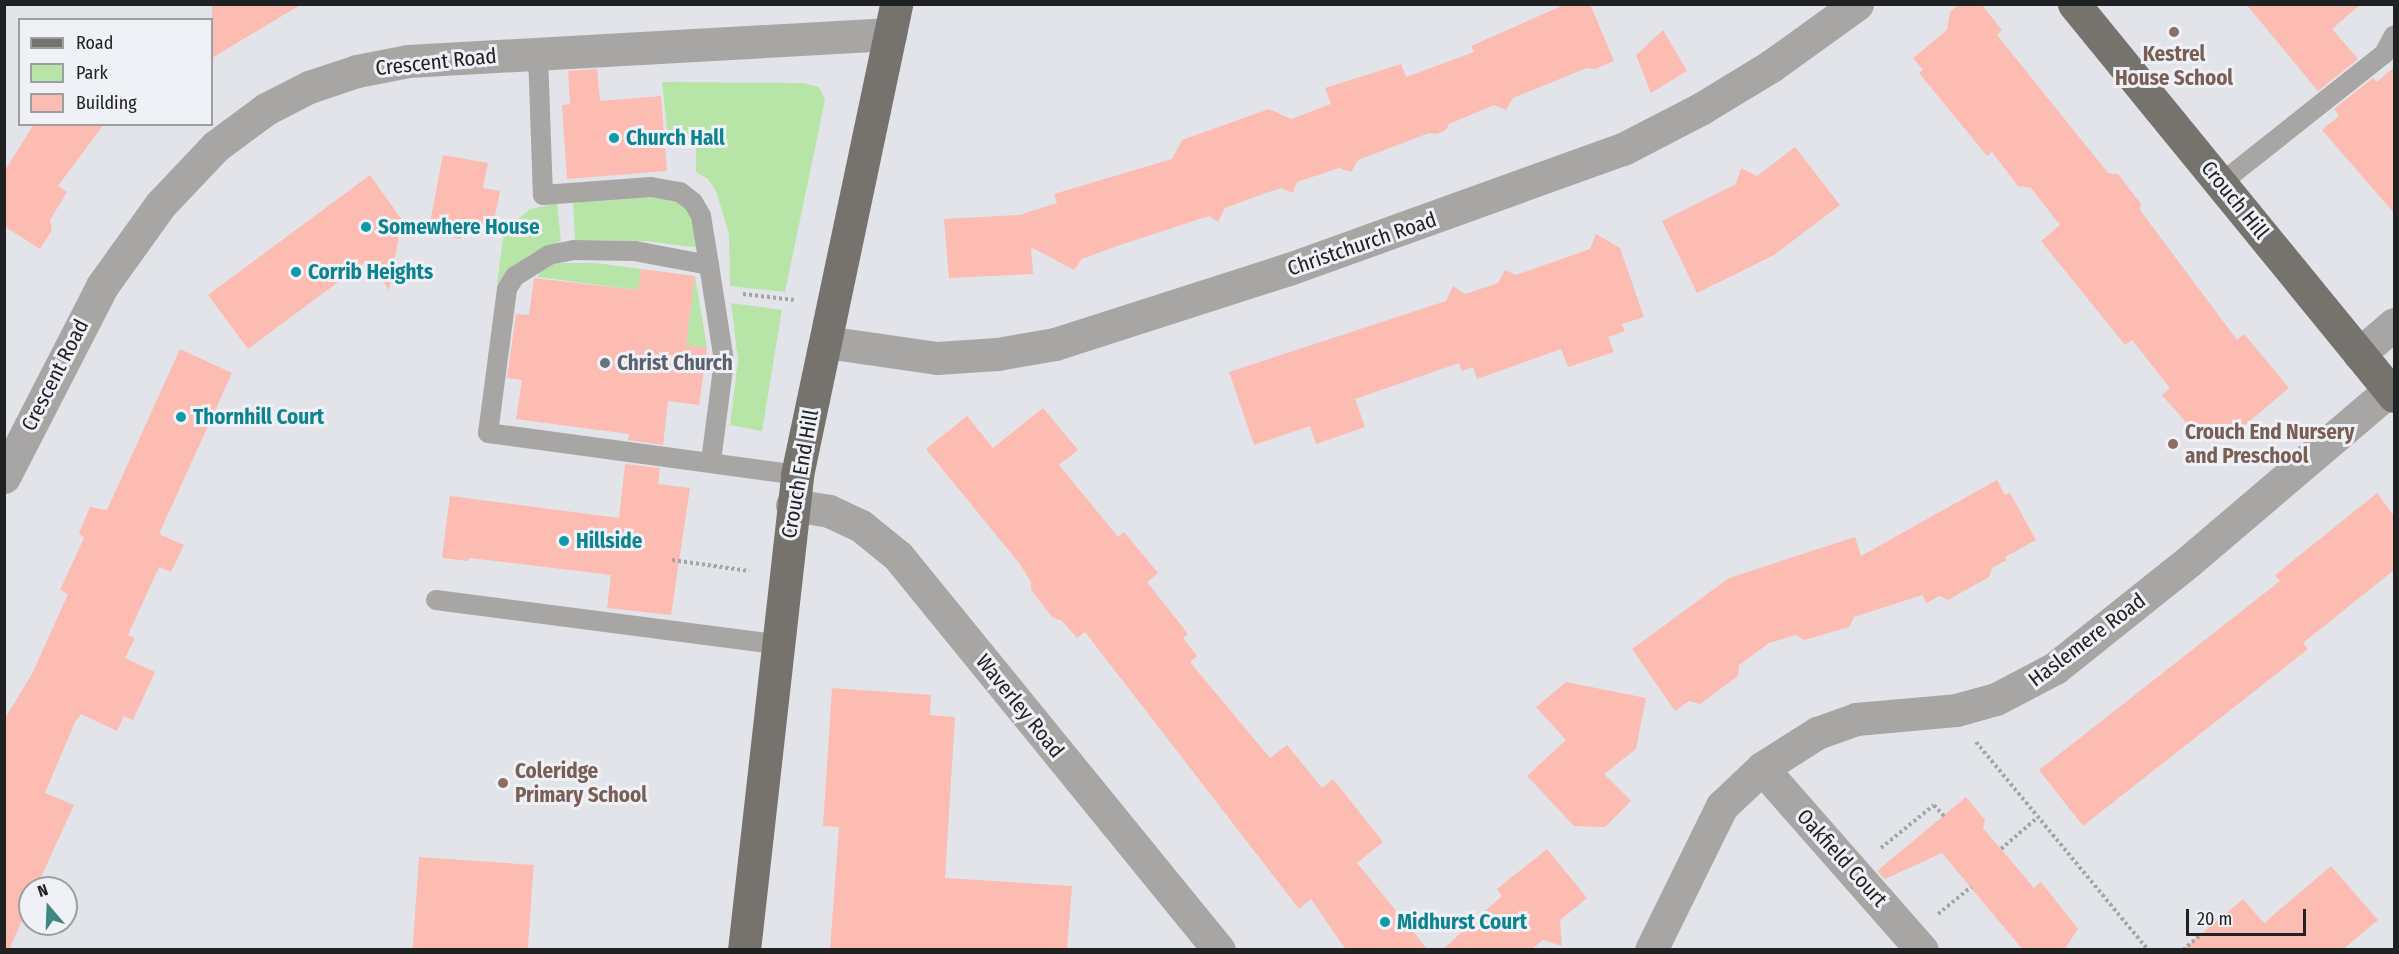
<!DOCTYPE html>
<style>
body{margin:0}
#map{position:relative;width:2399px;height:954px;overflow:hidden;background:#e2e4e9;font-family:"Fira Sans Condensed",sans-serif}
div>[style]{position:absolute}
.green>*{inset:0;background:#b7e5a8}
.building>*{inset:0;background:#fdbcb2;transform-origin:0 0}
.path>*{height:4px;margin-top:-2px;transform-origin:0;background:repeating-linear-gradient(90deg,#a4a5a9 0 3px,transparent 0 6px)}
.service>*{height:20px;margin:-10px;padding:0 10px;transform-origin:10px;border-radius:10px;background:#a8a6a4}
.minor>*{height:33px;margin:-16.5px;padding:0 16.5px;transform-origin:16.5px;border-radius:16.5px;background:#a8a6a4}
.primary>*{height:33px;margin:-16.5px;padding:0 16.5px;transform-origin:16.5px;border-radius:16.5px;background:#76736f}
.dots>*{width:16px;height:16px;translate:-50% -50%;box-sizing:border-box;border:3px solid #eff1f6;border-radius:50%}
span{translate:-50% -50%;white-space:nowrap;text-align:center;line-height:1.15;-webkit-text-stroke:6px #eff1f6;paint-order:stroke}
.education-label{font-size:21px;color:#785e54;font-weight:700}
.left{translate:0 -50%;text-align:left}
.street-label{font-size:21px;color:#202123}
.culture-label{font-size:21px;color:#0d838f;font-weight:700}
.worship-label{font-size:21px;color:#5b616d;font-weight:700}
.frame{position:absolute;inset:0;border:6px solid #202123;pointer-events:none}
.legend{position:absolute;left:18px;top:18px;width:195px;height:108px;box-sizing:border-box;background:#eff1f6;border:2px solid #9c9ea2;margin:0;padding:8px 10px;list-style:none;font-size:18px;color:#202123}
.legend li{display:flex;align-items:center;gap:12px;height:30px}
.legend b{width:30px;border:2px solid #9c9ea2}
.north{position:absolute;left:18px;top:876px;width:60px;height:60px;box-sizing:border-box;background:#eff1f6;border:2px solid #9c9ea2;border-radius:50%;rotate:341deg;font-size:16px;font-weight:700;line-height:24px;text-align:center;color:#202123}
.north::after{content:'';display:block;margin:auto;width:21px;height:27px;background:#3f8783;clip-path:polygon(50% 0,100% 100%,50% 72%,0 100%)}
.scale{position:absolute;left:2186px;top:909px;width:120px;height:27px;box-sizing:border-box;border:3px solid #202123;border-top:0;padding-left:8px;font-size:18px;line-height:21px;white-space:nowrap;color:#202123;-webkit-text-stroke:4px #eff1f6;paint-order:stroke}
</style>
<div id="map">
<div class="green">
<i style="clip-path:polygon(662px 82px,804px 83px,819px 87px,825px 100px,785px 292px,730px 286px,729px 234px,716px 191px,708px 179px,696px 172px,696px 138px,668px 138px)"></i>
<i style="clip-path:polygon(652px 195px,668px 197px,684px 206px,692px 216px,700px 248px,646px 241px,575px 240px,573px 203px)"></i>
<i style="clip-path:polygon(557px 203px,561px 241px,530px 254px,497px 284px,504px 231px,530px 209px)"></i>
<i style="clip-path:polygon(549px 263px,596px 263px,641px 269px,638px 290px,538px 277px,540px 269px)"></i>
<i style="clip-path:polygon(695px 276px,707px 348px,686px 345px)"></i>
<i style="clip-path:polygon(731px 303px,782px 310px,762px 431px,730px 425px,738px 360px)"></i>
</div>
<div class="building">
<i style="clip-path:polygon(212px 4px,302px 4px,212px 58px)"></i>
<i style="clip-path:polygon(1566px 4px,1590px 4px,1614px 61px,1595px 69px,1587px 68px,1513px 98px,1506px 110px,1494px 105px,1449px 124px,1446px 130px,1436px 134px,1429px 133px,1358px 160px,1351px 172px,1339px 168px,1297px 182px,1293px 193px,1281px 188px,1252px 198px,1225px 208px,1218px 222px,1209px 216px,1120px 245px,1082px 259px,1074px 270px,1031px 247px,1033px 274px,949px 278px,944px 219px,1019px 215px,1057px 203px,1054px 194px,1172px 159px,1182px 140px,1269px 109px,1291px 119px,1331px 104px,1325px 88px,1401px 64px,1406px 77px,1474px 52px,1471px 46px)"></i>
<i style="clip-path:polygon(1959px 4px,1981px 4px,2002px 30px,1997px 35px,2108px 173px,2118px 174px,2141px 204px,2140px 210px,2237px 340px,2244px 334px,2289px 388px,2225px 442px,2216px 431px,2203px 442px,2162px 395px,2170px 388px,2132px 340px,2125px 345px,2041px 241px,2060px 225px,2031px 188px,2018px 186px,1992px 152px,1987px 156px,1919px 73px,1923px 70px,1913px 58px,1947px 30px,1950px 12px)"></i>
<i style="clip-path:polygon(2246px 4px,2361px 4px,2332px 29px,2358px 59px,2318px 91px)"></i>
<i style="clip-path:polygon(1663px 30px,1687px 71px,1651px 93px,1636px 55px)"></i>
<i style="clip-path:polygon(2394px 67px,2394px 213px,2322px 130px,2339px 116px,2334px 109px,2373px 78px,2377px 82px)"></i>
<i style="clip-path:polygon(597px 69px,600px 101px,661px 96px,667px 171px,567px 179px,562px 105px,570px 104px,568px 71px)"></i>
<i style="clip-path:polygon(34px 124px,104px 124px,58px 186px,67px 192px,50px 220px,52px 230px,40px 249px,4px 226px,4px 172px)"></i>
<i style="clip-path:polygon(1795px 147px,1840px 205px,1774px 255px,1697px 293px,1662px 221px,1736px 184px,1741px 168px,1757px 176px)"></i>
<i style="clip-path:polygon(443px 155px,488px 163px,483px 188px,500px 191px,491px 236px,463px 231px,461px 239px,428px 233px)"></i>
<i style="clip-path:polygon(370px 175px,402px 220px,389px 290px,368px 260px,248px 349px,208px 295px)"></i>
<i style="clip-path:polygon(1596px 234px,1620px 248px,1644px 317px,1622px 324px,1625px 331px,1608px 337px,1614px 352px,1568px 367px,1561px 349px,1477px 379px,1473px 367px,1462px 371px,1459px 363px,1355px 399px,1365px 427px,1316px 444px,1310px 426px,1254px 445px,1229px 372px,1446px 301px,1453px 286px,1465px 294px,1498px 283px,1505px 270px,1516px 275px,1590px 249px)"></i>
<i style="clip-path:polygon(641px 269px,695px 276px,686px 345px,707px 348px,699px 405px,668px 401px,663px 445px,628px 440px,629px 434px,516px 419px,522px 380px,507px 378px,516px 314px,529px 315px,534px 278px,638px 290px)"></i>
<i style="clip-path:polygon(180px 349px,232px 373px,159px 534px,184px 545px,171px 572px,159px 567px,128px 635px,135px 638px,125px 658px,155px 672px,133px 720px,124px 716px,117px 731px,81px 714px,75px 722px,45px 793px,74px 805px,36px 888px,30px 888px,30px 902px,9px 950px,4px 950px,4px 720px,32px 674px,68px 594px,60px 590px,84px 538px,79px 533px,90px 507px,107px 510px)"></i>
<i style="clip-path:polygon(1043px 408px,1078px 450px,1059px 465px,1118px 537px,1124px 532px,1158px 573px,1147px 582px,1188px 634px,1183px 638px,1197px 656px,1190px 662px,1270px 758px,1287px 745px,1322px 788px,1333px 779px,1383px 842px,1357px 863px,1428px 950px,1346px 950px,1311px 899px,1299px 909px,1085px 632px,1077px 638px,1061px 620px,1053px 618px,1031px 590px,1031px 582px,1019px 563px,926px 449px,967px 416px,993px 448px)"></i>
<i style="clip-path:polygon(625px 464px,660px 468px,658px 484px,690px 488px,671px 615px,607px 608px,611px 575px,470px 558px,468px 561px,442px 558px,450px 496px,619px 518px)"></i>
<i style="clip-path:polygon(1997px 480px,2005px 495px,2010px 493px,2036px 540px,2005px 557px,2007px 560px,1992px 568px,1989px 577px,1948px 600px,1939px 596px,1927px 603px,1922px 595px,1854px 617px,1849px 627px,1804px 640px,1796px 635px,1769px 643px,1739px 665px,1738px 676px,1716px 692px,1700px 704px,1689px 701px,1675px 711px,1632px 649px,1729px 578px,1855px 537px,1861px 556px)"></i>
<i style="clip-path:polygon(2377px 493px,2394px 516px,2394px 570px,2303px 643px,2308px 649px,2083px 826px,2039px 770px,2280px 581px,2275px 575px)"></i>
<i style="clip-path:polygon(1566px 682px,1646px 698px,1636px 749px,1604px 774px,1631px 801px,1605px 827px,1574px 826px,1527px 776px,1566px 740px,1536px 707px)"></i>
<i style="clip-path:polygon(832px 688px,931px 695px,930px 715px,955px 717px,945px 878px,1072px 886px,1067px 950px,830px 950px,839px 827px,823px 826px)"></i>
<i style="clip-path:polygon(1966px 797px,1985px 820px,1983px 828px,2034px 888px,2041px 882px,2078px 929px,2064px 950px,2023px 950px,1942px 853px,1885px 879px,1877px 871px)"></i>
<i style="clip-path:polygon(1547px 849px,1587px 898px,1560px 920px,1562px 946px,1543px 940px,1531px 950px,1442px 950px,1502px 896px,1497px 889px)"></i>
<i style="left:419px;top:857px;width:115px;height:93px;rotate:4deg"></i>
<i style="clip-path:polygon(2331px 866px,2378px 920px,2342px 950px,2182px 950px,2243px 899px,2264px 923px)"></i>
</div>
<div class="path">
<i style="left:743px;top:294px;width:52px;rotate:6.6deg"></i>
<i style="left:672px;top:560px;width:78px;rotate:8.1deg"></i>
<i style="left:1976px;top:742px;width:270px;rotate:50.4deg"></i>
<i style="left:1881px;top:848px;width:68px;rotate:-39.1deg"></i>
<i style="left:1934px;top:805px;width:15px;rotate:48deg"></i>
<i style="left:2001px;top:849px;width:48px;rotate:-40.7deg"></i>
<i style="left:1938px;top:914px;width:43px;rotate:-39.3deg"></i>
<i style="left:2183px;top:950px;width:23px;rotate:-41deg"></i>
</div>
<div class="service">
<i style="left:538px;top:54px;width:141px;rotate:88deg"></i>
<i style="left:543px;top:195px;width:108px;rotate:-4.2deg"></i>
<i style="left:651px;top:187px;width:29px;rotate:10deg"></i>
<i style="left:680px;top:192px;width:16px;rotate:38deg"></i>
<i style="left:693px;top:202px;width:16px;rotate:60deg"></i>
<i style="left:701px;top:216px;width:50px;rotate:80.7deg"></i>
<i style="left:2221px;top:183px;width:208px;rotate:-38.4deg"></i>
<i style="left:2384px;top:54px;width:21px;rotate:-62deg"></i>
<i style="left:711px;top:461px;width:101px;rotate:-82.6deg"></i>
<i style="left:724px;top:361px;width:97px;rotate:-98.9deg"></i>
<i style="left:709px;top:265px;width:75px;rotate:-169.3deg"></i>
<i style="left:635px;top:251px;width:61px;rotate:-179.1deg"></i>
<i style="left:574px;top:250px;width:25px;rotate:169deg"></i>
<i style="left:549px;top:255px;width:40px;rotate:148deg"></i>
<i style="left:515px;top:276px;width:15px;rotate:122deg"></i>
<i style="left:507px;top:289px;width:145px;rotate:97.5deg"></i>
<i style="left:488px;top:433px;width:312px;rotate:7.7deg"></i>
<i style="left:436px;top:600px;width:343px;rotate:7.4deg"></i>
</div>
<div class="minor">
<i style="left:826px;top:342px;width:112px;rotate:8.2deg"></i>
<i style="left:937px;top:358px;width:60px;rotate:-3.8deg"></i>
<i style="left:997px;top:354px;width:59px;rotate:-9.8deg"></i>
<i style="left:1055px;top:344px;width:246px;rotate:-17.8deg"></i>
<i style="left:1289px;top:269px;width:355px;rotate:-19.8deg"></i>
<i style="left:1623px;top:149px;width:89px;rotate:-27.4deg"></i>
<i style="left:1702px;top:108px;width:81px;rotate:-31.3deg"></i>
<i style="left:1771px;top:66px;width:106px;rotate:-35.8deg"></i>
<i style="left:2359px;top:354px;width:46px;rotate:-40.6deg"></i>
<i style="left:4px;top:477px;width:215px;rotate:-62.8deg"></i>
<i style="left:102px;top:286px;width:101px;rotate:-54.3deg"></i>
<i style="left:161px;top:204px;width:80px;rotate:-46.5deg"></i>
<i style="left:216px;top:146px;width:62px;rotate:-36.5deg"></i>
<i style="left:266px;top:109px;width:48px;rotate:-27.1deg"></i>
<i style="left:309px;top:87px;width:51px;rotate:-18.4deg"></i>
<i style="left:357px;top:71px;width:52px;rotate:-11.1deg"></i>
<i style="left:408px;top:61px;width:483px;rotate:-3.2deg"></i>
<i style="left:792px;top:505px;width:37px;rotate:9deg"></i>
<i style="left:829px;top:511px;width:35px;rotate:25deg"></i>
<i style="left:861px;top:526px;width:48px;rotate:39deg"></i>
<i style="left:898px;top:556px;width:508px;rotate:50.83deg"></i>
<i style="left:1762px;top:768px;width:242px;rotate:48.7deg"></i>
<i style="left:1651px;top:950px;width:161px;rotate:-63.8deg"></i>
<i style="left:1722px;top:806px;width:55px;rotate:-43.5deg"></i>
<i style="left:1762px;top:768px;width:65px;rotate:-32.5deg"></i>
<i style="left:1817px;top:733px;width:41px;rotate:-19.7deg"></i>
<i style="left:1856px;top:719px;width:100px;rotate:-5.1deg"></i>
<i style="left:1956px;top:710px;width:41px;rotate:-15.4deg"></i>
<i style="left:1996px;top:699px;width:67px;rotate:-27.7deg"></i>
<i style="left:2055px;top:668px;width:171px;rotate:-38.6deg"></i>
<i style="left:2189px;top:561px;width:264px;rotate:-40.4deg"></i>
</div>
<div class="primary">
<i style="left:2074px;top:4px;width:506px;rotate:50.77deg"></i>
<i style="left:744px;top:950px;width:478px;rotate:-83.6deg"></i>
<i style="left:797px;top:475px;width:481px;rotate:-78.1deg"></i>
</div>
<div class="dots">
<i style="left:2174px;top:32px;background:#8d6e63"></i>
<i style="left:614px;top:138px;background:#0f9aa8"></i>
<i style="left:366px;top:227px;background:#0f9aa8"></i>
<i style="left:296px;top:272px;background:#0f9aa8"></i>
<i style="left:605px;top:363px;background:#6b7280"></i>
<i style="left:181px;top:417px;background:#0f9aa8"></i>
<i style="left:2173px;top:444px;background:#8d6e63"></i>
<i style="left:564px;top:541px;background:#0f9aa8"></i>
<i style="left:503px;top:783px;background:#8d6e63"></i>
<i style="left:1385px;top:922px;background:#0f9aa8"></i>
</div>
<div class="education-label">
<span style="left:2174px;top:66px">Kestrel<br>House School</span>
<span class="left" style="left:2185px;top:444px">Crouch End Nursery<br>and Preschool</span>
<span class="left" style="left:515px;top:783px">Coleridge<br>Primary School</span>
</div>
<div class="street-label">
<span style="left:436px;top:62px;rotate:-6deg">Crescent Road</span>
<span style="left:2235px;top:200px;rotate:51deg">Crouch Hill</span>
<span style="left:1362px;top:244px;rotate:-19deg">Christchurch Road</span>
<span style="left:55px;top:375px;rotate:-63deg">Crescent Road</span>
<span style="left:800px;top:474px;rotate:-80deg">Crouch End Hill</span>
<span style="left:2087px;top:640px;rotate:-37deg">Haslemere Road</span>
<span style="left:1020px;top:706px;rotate:51deg">Waverley Road</span>
<span style="left:1842px;top:858px;rotate:48deg">Oakfield Court</span>
</div>
<div class="culture-label">
<span class="left" style="left:626px;top:138px">Church Hall</span>
<span class="left" style="left:378px;top:227px">Somewhere House</span>
<span class="left" style="left:308px;top:272px">Corrib Heights</span>
<span class="left" style="left:193px;top:417px">Thornhill Court</span>
<span class="left" style="left:576px;top:541px">Hillside</span>
<span class="left" style="left:1397px;top:922px">Midhurst Court</span>
</div>
<div class="worship-label">
<span class="left" style="left:617px;top:363px">Christ Church</span>
</div>
<div class="frame"></div>
<ul class="legend">
<li><b style="height:8px;background:#76736f"></b>Road</li>
<li><b style="height:16px;background:#b7e5a8"></b>Park</li>
<li><b style="height:16px;background:#fdbcb2"></b>Building</li>
</ul>
<div class="north">N</div>
<div class="scale">20 m</div>
</div>
